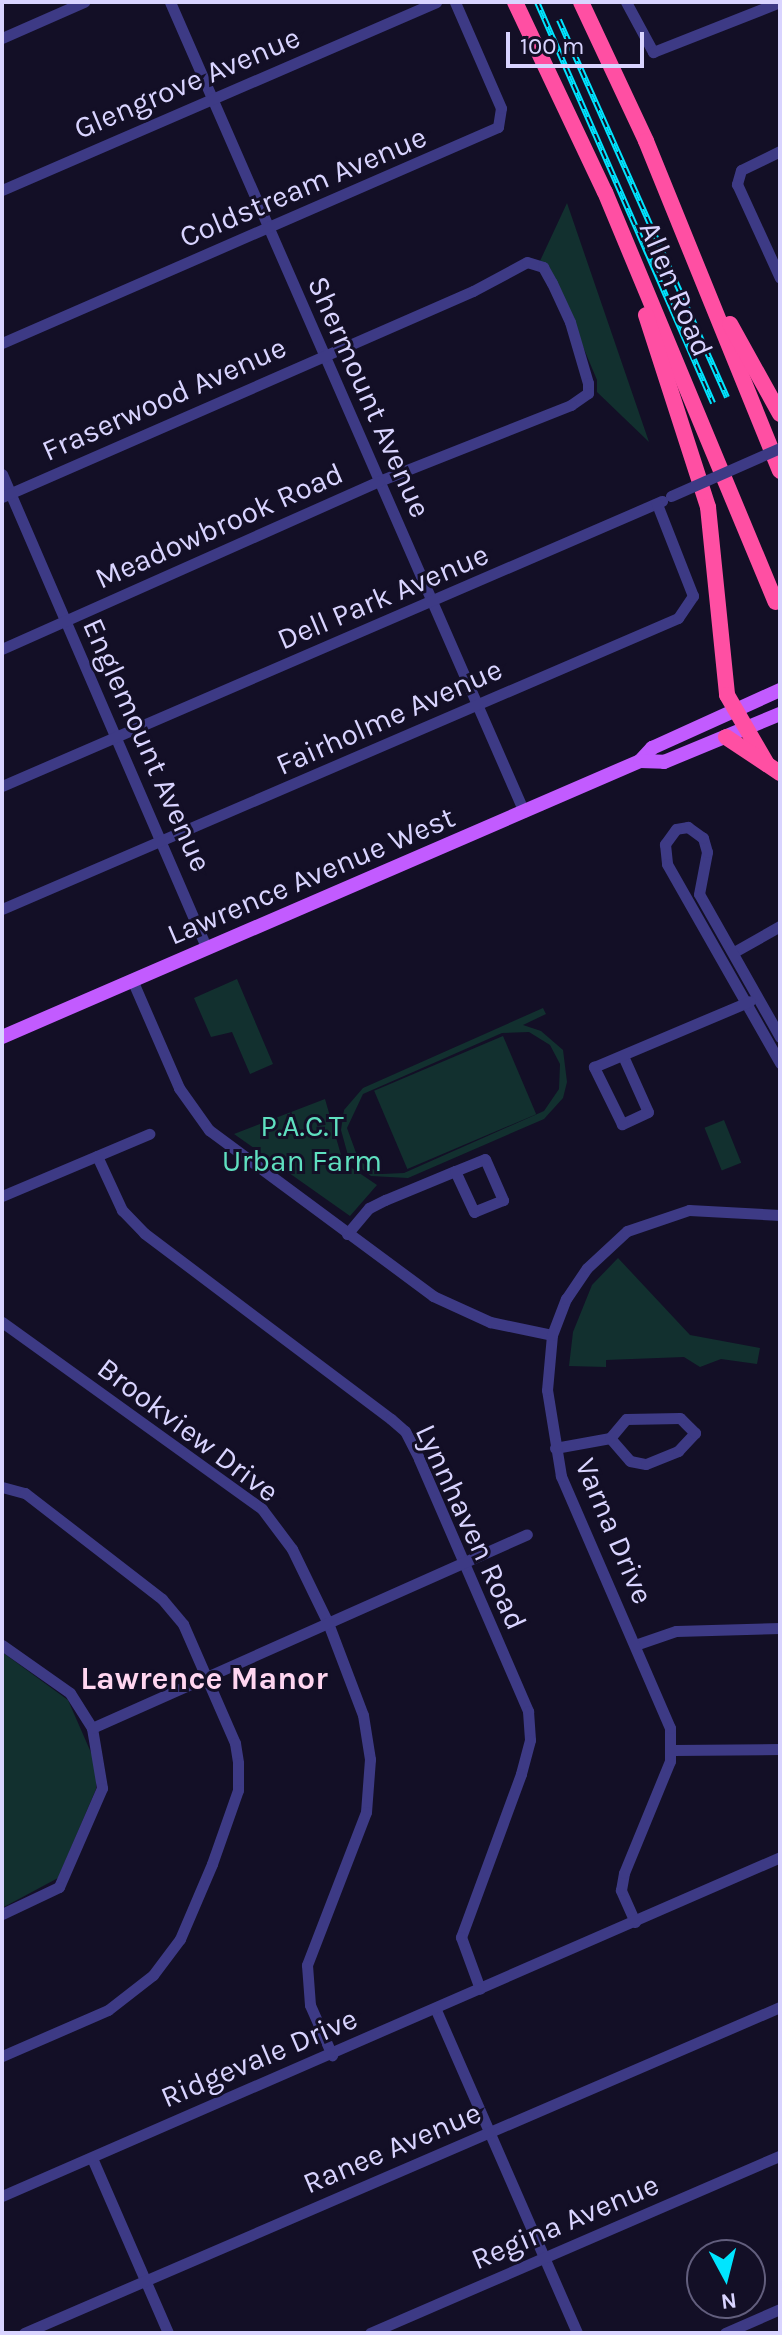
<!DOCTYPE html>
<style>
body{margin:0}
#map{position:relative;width:782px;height:2335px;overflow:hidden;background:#130f26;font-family:Karla,sans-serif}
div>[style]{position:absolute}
.green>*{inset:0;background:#12302f;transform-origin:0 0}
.minor>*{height:11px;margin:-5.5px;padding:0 5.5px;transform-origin:5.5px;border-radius:5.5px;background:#3d3a85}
.major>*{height:14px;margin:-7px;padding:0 7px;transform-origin:7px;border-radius:7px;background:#c25bff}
.highway>*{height:16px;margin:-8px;padding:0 8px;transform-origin:8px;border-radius:8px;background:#ff4fa3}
.rail>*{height:6px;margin-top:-3px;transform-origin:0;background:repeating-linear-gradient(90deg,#130f26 0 9px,#00e5ff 0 18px);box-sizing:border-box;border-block:2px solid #00e5ff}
.minor-bridge>*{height:11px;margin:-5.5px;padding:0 5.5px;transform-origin:5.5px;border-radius:5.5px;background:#3d3a85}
span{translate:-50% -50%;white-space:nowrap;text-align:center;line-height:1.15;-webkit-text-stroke:6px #130f26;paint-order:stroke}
.street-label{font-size:30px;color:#d9d4ff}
.park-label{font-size:30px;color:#5fe0c0}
.neighbourhood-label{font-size:32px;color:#ffd6f0;font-weight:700}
.frame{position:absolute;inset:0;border:4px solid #d9d4ff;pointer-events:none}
.north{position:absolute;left:686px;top:2239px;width:80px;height:80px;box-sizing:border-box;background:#130f26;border:2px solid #625e7d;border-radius:50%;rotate:173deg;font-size:22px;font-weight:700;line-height:32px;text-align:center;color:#d9d4ff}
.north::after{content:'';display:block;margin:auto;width:28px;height:36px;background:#00e5ff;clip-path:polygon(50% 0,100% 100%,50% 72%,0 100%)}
.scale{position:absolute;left:506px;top:32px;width:138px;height:36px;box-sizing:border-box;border:4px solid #d9d4ff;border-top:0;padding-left:10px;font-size:24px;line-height:28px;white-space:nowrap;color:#d9d4ff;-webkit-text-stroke:6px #130f26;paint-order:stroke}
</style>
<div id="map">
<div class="green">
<i style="clip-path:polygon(567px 203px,649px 442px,597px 392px,597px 380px,550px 268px,540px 261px)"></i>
<i style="clip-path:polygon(237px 979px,273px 1064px,250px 1074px,232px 1032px,211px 1037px,194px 998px)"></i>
<i style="clip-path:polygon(evenodd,543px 1008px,546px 1014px,523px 1025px,541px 1031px,563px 1050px,567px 1082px,563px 1098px,544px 1119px,408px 1178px,371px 1176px,349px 1159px,341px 1130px,344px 1110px,363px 1088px,543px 1008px,529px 1032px,550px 1045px,560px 1064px,559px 1089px,544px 1111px,404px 1173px,382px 1174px,359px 1161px,347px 1128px,363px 1094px,502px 1033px,529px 1032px)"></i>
<i style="left:503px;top:1036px;width:85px;height:140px;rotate:67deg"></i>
<i style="clip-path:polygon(325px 1099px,343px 1162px,377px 1185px,350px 1216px,234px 1134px)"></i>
<i style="left:724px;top:1120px;width:46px;height:21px;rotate:68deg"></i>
<i style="clip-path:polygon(618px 1258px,690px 1335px,760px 1348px,757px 1364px,721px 1359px,700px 1367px,684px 1357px,606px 1360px,606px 1367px,569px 1366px,573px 1332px,592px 1285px)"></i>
<i style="clip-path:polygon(2px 1652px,68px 1700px,96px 1764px,96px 1789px,58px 1878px,2px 1908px)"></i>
</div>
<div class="minor">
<i style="left:170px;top:2px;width:884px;rotate:66.39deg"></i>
<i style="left:626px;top:2px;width:57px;rotate:61.6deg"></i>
<i style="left:653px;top:52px;width:136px;rotate:-21.5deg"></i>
<i style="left:2px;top:38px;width:90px;rotate:-23.7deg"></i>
<i style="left:780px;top:151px;width:43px;rotate:154deg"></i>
<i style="left:741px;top:170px;width:15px;rotate:106deg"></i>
<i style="left:737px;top:184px;width:103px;rotate:65.4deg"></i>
<i style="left:2px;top:190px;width:473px;rotate:-23.4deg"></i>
<i style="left:2px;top:343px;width:541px;rotate:-23.53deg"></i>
<i style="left:498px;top:127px;width:19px;rotate:-81deg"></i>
<i style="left:501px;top:108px;width:116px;rotate:-113.5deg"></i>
<i style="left:2px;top:474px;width:517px;rotate:66.66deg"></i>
<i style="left:2px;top:497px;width:514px;rotate:-23.62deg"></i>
<i style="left:473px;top:291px;width:61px;rotate:-28.2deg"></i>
<i style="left:527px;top:262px;width:17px;rotate:17deg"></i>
<i style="left:543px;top:267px;width:18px;rotate:61deg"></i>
<i style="left:552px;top:283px;width:43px;rotate:65.2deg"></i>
<i style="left:570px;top:322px;width:64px;rotate:73.6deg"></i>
<i style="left:588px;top:383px;width:10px;rotate:90deg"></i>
<i style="left:588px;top:393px;width:21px;rotate:145deg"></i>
<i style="left:571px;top:405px;width:206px;rotate:158.4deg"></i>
<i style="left:379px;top:481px;width:413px;rotate:156deg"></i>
<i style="left:2px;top:786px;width:719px;rotate:-23.36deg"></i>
<i style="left:2px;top:909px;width:736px;rotate:-23.29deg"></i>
<i style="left:678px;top:618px;width:27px;rotate:-56deg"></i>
<i style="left:693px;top:596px;width:99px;rotate:-111.4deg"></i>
<i style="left:734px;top:952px;width:53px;rotate:-29.5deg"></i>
<i style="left:133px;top:982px;width:116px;rotate:66.5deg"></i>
<i style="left:179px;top:1088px;width:52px;rotate:54.5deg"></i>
<i style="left:209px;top:1130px;width:279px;rotate:36.5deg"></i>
<i style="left:433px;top:1296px;width:63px;rotate:24.5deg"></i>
<i style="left:490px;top:1322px;width:63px;rotate:11.8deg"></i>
<i style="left:780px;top:1037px;width:164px;rotate:-119.5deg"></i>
<i style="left:699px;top:894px;width:43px;rotate:-79.2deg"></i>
<i style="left:707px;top:852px;width:15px;rotate:-106deg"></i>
<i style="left:703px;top:838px;width:19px;rotate:-144deg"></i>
<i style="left:688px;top:827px;width:12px;rotate:171deg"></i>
<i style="left:676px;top:829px;width:19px;rotate:126deg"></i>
<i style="left:665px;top:844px;width:20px;rotate:84deg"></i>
<i style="left:667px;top:864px;width:229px;rotate:60.4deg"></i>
<i style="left:623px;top:1056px;width:61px;rotate:65.9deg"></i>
<i style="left:648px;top:1112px;width:29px;rotate:155deg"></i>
<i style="left:622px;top:1124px;width:64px;rotate:-116.2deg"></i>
<i style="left:594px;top:1067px;width:169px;rotate:-22.9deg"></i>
<i style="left:97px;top:1156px;width:60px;rotate:65.2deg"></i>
<i style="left:122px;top:1210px;width:32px;rotate:46deg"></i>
<i style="left:144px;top:1233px;width:309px;rotate:37deg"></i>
<i style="left:391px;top:1419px;width:18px;rotate:41deg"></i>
<i style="left:405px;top:1431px;width:31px;rotate:63deg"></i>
<i style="left:419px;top:1459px;width:275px;rotate:66.6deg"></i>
<i style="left:528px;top:1711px;width:29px;rotate:86deg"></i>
<i style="left:530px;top:1740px;width:35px;rotate:105deg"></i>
<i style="left:521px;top:1774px;width:174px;rotate:110.2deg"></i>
<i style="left:461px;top:1937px;width:55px;rotate:69.9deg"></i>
<i style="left:2px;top:1196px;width:160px;rotate:-22.9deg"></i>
<i style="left:347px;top:1234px;width:34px;rotate:-50deg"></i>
<i style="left:369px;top:1208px;width:18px;rotate:-27deg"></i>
<i style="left:385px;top:1200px;width:76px;rotate:-22.5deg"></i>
<i style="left:455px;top:1171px;width:32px;rotate:-22deg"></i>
<i style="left:485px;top:1159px;width:45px;rotate:66.3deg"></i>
<i style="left:503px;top:1200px;width:31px;rotate:158deg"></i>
<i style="left:474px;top:1212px;width:45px;rotate:-114.9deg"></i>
<i style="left:2px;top:1322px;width:320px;rotate:35.7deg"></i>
<i style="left:262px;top:1509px;width:50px;rotate:53.1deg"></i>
<i style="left:292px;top:1549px;width:82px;rotate:64.1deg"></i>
<i style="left:328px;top:1623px;width:98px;rotate:69.2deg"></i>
<i style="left:363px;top:1715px;width:45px;rotate:81deg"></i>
<i style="left:370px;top:1759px;width:53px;rotate:94.3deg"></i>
<i style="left:366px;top:1812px;width:164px;rotate:111.1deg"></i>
<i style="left:307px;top:1965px;width:40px;rotate:85.7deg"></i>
<i style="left:310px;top:2005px;width:55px;rotate:66.3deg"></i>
<i style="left:555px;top:1448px;width:56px;rotate:-10.3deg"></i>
<i style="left:610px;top:1438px;width:30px;rotate:49deg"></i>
<i style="left:630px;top:1461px;width:16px;rotate:11deg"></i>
<i style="left:646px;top:1464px;width:35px;rotate:-22deg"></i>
<i style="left:678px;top:1451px;width:25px;rotate:-47deg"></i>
<i style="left:695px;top:1433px;width:21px;rotate:-135deg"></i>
<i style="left:680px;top:1418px;width:54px;rotate:178.9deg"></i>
<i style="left:626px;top:1419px;width:25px;rotate:130deg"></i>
<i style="left:2px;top:1487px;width:24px;rotate:15deg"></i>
<i style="left:25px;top:1493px;width:173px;rotate:37.7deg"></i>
<i style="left:162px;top:1599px;width:33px;rotate:50deg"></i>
<i style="left:183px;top:1624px;width:130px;rotate:66.4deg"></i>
<i style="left:235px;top:1743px;width:20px;rotate:81deg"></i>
<i style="left:238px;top:1763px;width:27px;rotate:90deg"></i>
<i style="left:238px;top:1790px;width:78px;rotate:109.4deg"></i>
<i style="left:212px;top:1864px;width:82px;rotate:113.1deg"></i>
<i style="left:180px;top:1939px;width:45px;rotate:126.9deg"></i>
<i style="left:153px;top:1975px;width:57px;rotate:142.1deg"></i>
<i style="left:108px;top:2010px;width:116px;rotate:156.5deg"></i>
<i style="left:2px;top:1645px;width:83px;rotate:35.2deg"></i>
<i style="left:70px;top:1693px;width:41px;rotate:57.8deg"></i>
<i style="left:92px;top:1728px;width:61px;rotate:80.5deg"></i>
<i style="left:102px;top:1788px;width:108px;rotate:113.5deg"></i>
<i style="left:59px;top:1887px;width:63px;rotate:154.7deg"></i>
<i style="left:635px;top:1645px;width:43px;rotate:-18.9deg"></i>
<i style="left:676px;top:1631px;width:104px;rotate:-1.7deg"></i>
<i style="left:92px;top:1728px;width:476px;rotate:-24deg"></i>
<i style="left:673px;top:1750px;width:107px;rotate:-0.5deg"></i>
<i style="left:635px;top:1922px;width:35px;rotate:-114deg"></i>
<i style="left:621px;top:1890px;width:17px;rotate:-80deg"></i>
<i style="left:624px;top:1873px;width:121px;rotate:-67.7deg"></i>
<i style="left:670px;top:1761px;width:33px;rotate:-90deg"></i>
<i style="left:670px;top:1728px;width:275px;rotate:-113.4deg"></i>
<i style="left:561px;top:1476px;width:87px;rotate:-99.2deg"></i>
<i style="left:547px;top:1390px;width:55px;rotate:-84.8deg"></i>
<i style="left:552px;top:1335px;width:39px;rotate:-69deg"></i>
<i style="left:566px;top:1299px;width:37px;rotate:-56deg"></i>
<i style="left:587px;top:1268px;width:54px;rotate:-42.8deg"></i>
<i style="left:627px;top:1231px;width:65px;rotate:-18.7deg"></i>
<i style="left:689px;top:1210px;width:91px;rotate:3.1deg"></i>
<i style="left:436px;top:2010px;width:352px;rotate:66.4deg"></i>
<i style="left:92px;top:2158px;width:191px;rotate:66.5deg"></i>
<i style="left:2px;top:2196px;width:849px;rotate:-23.54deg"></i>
<i style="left:24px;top:2333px;width:823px;rotate:-23.33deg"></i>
<i style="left:370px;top:2333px;width:447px;rotate:-23.4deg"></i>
<i style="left:725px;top:2333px;width:60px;rotate:-23.6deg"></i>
</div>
<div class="major">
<i style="left:640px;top:761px;width:18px;rotate:-47deg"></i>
<i style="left:652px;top:748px;width:141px;rotate:-24.4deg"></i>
<i style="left:2px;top:1037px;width:695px;rotate:-23.39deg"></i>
<i style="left:640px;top:761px;width:24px;rotate:2deg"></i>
<i style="left:664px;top:762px;width:126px;rotate:-22.5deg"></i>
</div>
<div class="highway">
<i style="left:515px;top:2px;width:210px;rotate:64.7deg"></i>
<i style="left:605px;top:192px;width:444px;rotate:67.4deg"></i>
<i style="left:581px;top:2px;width:153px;rotate:64.9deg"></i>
<i style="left:646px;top:141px;width:356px;rotate:67.9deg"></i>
<i style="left:646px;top:315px;width:202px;rotate:72.1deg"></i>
<i style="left:708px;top:507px;width:189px;rotate:84.2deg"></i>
<i style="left:727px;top:695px;width:80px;rotate:59.9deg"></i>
<i style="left:730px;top:324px;width:103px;rotate:60.9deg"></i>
<i style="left:726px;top:737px;width:65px;rotate:33.7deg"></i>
</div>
<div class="rail">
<i style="left:537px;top:2px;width:438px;rotate:66.3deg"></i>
<i style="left:559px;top:20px;width:413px;rotate:66deg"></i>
</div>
<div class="minor-bridge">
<i style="left:671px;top:496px;width:119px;rotate:-23.8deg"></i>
</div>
<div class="street-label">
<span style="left:187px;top:83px;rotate:-23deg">Glengrove Avenue</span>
<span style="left:303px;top:187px;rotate:-23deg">Coldstream Avenue</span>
<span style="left:676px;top:289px;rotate:67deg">Allen Road</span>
<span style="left:369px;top:397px;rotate:66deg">Shermount Avenue</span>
<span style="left:164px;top:399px;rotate:-24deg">Fraserwood Avenue</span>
<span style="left:219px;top:526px;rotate:-24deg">Meadowbrook Road</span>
<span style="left:383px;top:597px;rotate:-23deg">Dell Park Avenue</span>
<span style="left:389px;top:717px;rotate:-24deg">Fairholme Avenue</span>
<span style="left:147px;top:745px;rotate:66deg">Englemount Avenue</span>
<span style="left:311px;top:876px;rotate:-23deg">Lawrence Avenue West</span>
<span style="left:188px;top:1430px;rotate:37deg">Brookview Drive</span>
<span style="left:471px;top:1527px;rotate:65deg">Lynnhaven Road</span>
<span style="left:614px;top:1531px;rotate:67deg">Varna Drive</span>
<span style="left:259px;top:2058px;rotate:-23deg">Ridgevale Drive</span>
<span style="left:392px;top:2148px;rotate:-23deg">Ranee Avenue</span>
<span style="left:565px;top:2222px;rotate:-23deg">Regina Avenue</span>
</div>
<div class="park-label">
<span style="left:302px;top:1143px">P.A.C.T<br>Urban Farm</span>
</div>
<div class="neighbourhood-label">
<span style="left:204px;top:1679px">Lawrence Manor</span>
</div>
<div class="frame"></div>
<div class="north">N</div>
<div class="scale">100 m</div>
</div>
